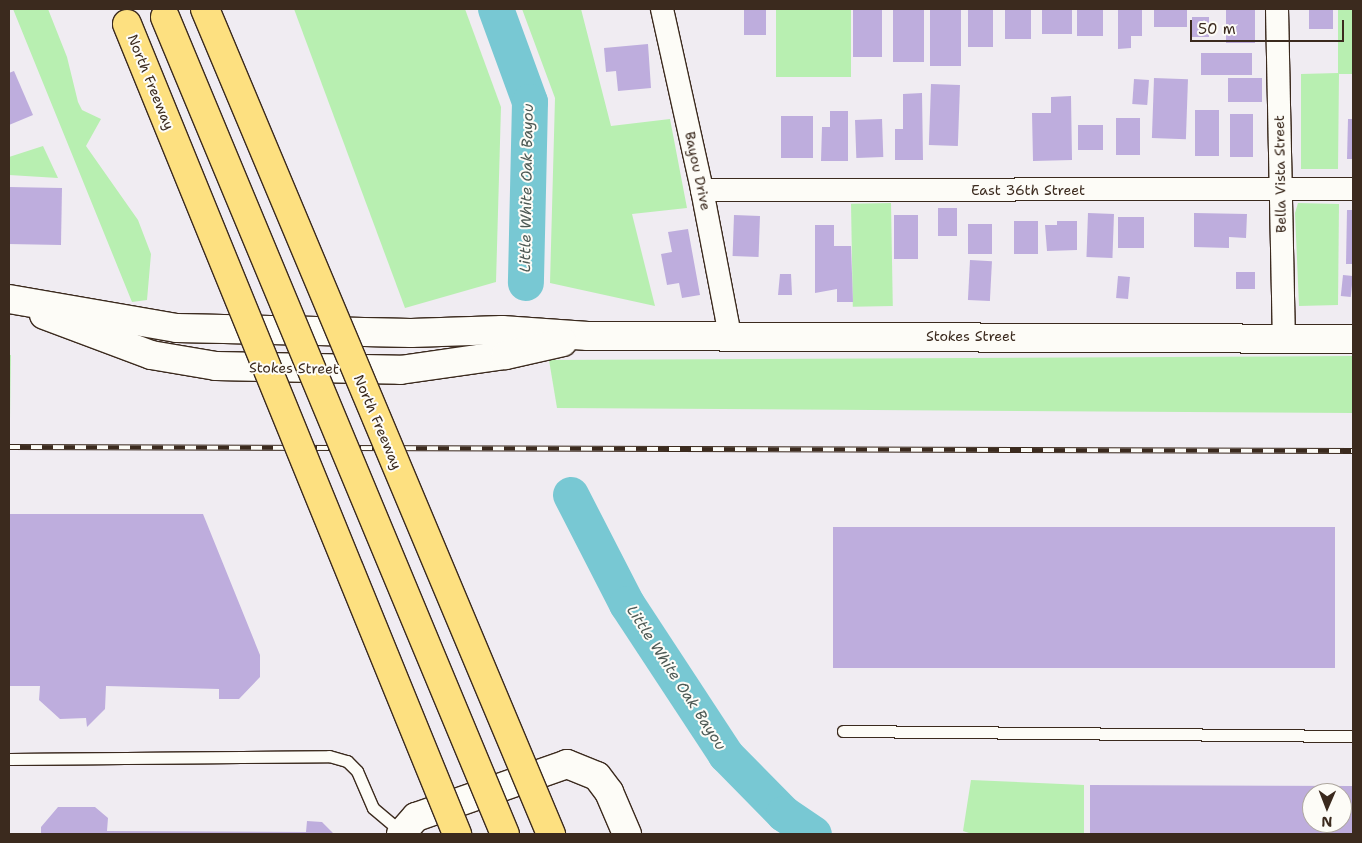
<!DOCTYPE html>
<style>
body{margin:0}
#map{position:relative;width:1362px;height:843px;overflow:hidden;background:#f0ecf2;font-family:"Shantell Sans",sans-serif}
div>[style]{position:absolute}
.green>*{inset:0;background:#b8efb1;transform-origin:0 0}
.river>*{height:36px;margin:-18px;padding:0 18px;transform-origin:18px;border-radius:18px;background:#78c8d3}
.building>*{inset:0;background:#beaddd;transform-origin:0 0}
.roads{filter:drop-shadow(1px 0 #3b2a1e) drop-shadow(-1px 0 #3b2a1e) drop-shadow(0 1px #3b2a1e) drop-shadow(0 -1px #3b2a1e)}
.lane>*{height:11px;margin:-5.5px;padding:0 5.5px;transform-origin:5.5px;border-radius:5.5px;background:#fdfcf7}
.street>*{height:22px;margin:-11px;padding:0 11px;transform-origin:11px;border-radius:11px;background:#fdfcf7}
.secondary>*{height:28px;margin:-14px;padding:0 14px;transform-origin:14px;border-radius:14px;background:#fdfcf7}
.rail>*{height:5.5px;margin-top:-2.75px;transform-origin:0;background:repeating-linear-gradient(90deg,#fdfcf7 0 11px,#3b2a1e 0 22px);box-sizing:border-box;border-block:1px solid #3b2a1e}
.bridges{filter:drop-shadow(1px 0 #3b2a1e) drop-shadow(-1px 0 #3b2a1e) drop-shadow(0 1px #3b2a1e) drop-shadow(0 -1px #3b2a1e)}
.highway-bridge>*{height:28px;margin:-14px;padding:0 14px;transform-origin:14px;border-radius:14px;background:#fde080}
span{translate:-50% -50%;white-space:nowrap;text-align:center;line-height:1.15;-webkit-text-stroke:4px #fdfcf7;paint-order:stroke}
.street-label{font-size:14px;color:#3b2a1e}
.water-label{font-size:15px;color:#4d5954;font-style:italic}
.frame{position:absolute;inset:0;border:10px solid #3b2a1e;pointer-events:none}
.north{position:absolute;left:1302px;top:783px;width:50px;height:50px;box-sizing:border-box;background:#fdfcf7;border:1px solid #afa8a0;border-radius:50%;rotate:181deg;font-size:14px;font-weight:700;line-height:20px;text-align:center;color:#3b2a1e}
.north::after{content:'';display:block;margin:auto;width:18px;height:22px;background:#3b2a1e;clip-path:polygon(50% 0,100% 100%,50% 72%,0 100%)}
.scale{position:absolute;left:1190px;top:20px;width:154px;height:22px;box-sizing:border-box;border:2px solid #3b2a1e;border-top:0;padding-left:6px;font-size:15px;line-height:18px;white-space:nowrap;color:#3b2a1e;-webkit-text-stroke:4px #fdfcf7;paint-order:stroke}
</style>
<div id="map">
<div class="green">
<i style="clip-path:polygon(13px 9px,48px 9px,67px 57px,78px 102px,82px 110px,101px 119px,86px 146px,138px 220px,151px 254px,147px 300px,132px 302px)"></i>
<i style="clip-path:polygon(294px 9px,465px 9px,501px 107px,496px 282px,405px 308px)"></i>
<i style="clip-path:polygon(522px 9px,581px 9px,611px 126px,670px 119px,687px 208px,632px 214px,655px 306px,550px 283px,555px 98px)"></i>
<i style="left:776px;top:9px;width:75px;height:68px"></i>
<i style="clip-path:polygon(1338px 9px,1353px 9px,1353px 74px,1339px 74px,1338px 169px,1301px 169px,1301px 74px,1338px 73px)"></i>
<i style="clip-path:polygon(43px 146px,58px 178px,9px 175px,9px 157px)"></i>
<i style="left:891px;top:203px;width:103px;height:40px;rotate:89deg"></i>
<i style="clip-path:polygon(1298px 203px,1339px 204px,1338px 305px,1299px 306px,1295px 213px)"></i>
<i style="clip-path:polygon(9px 355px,11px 355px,10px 419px,9px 419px)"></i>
<i style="clip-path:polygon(1353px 356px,1353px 413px,557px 408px,549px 360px)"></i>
<i style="clip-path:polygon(971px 780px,1084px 785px,1084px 834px,972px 834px,963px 831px)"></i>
</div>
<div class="river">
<i style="left:496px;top:9px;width:99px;rotate:69.9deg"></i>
<i style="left:530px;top:102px;width:181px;rotate:91.3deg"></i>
<i style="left:571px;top:495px;width:123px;rotate:62.8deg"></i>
<i style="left:627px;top:604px;width:181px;rotate:56.7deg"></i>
<i style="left:726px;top:755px;width:83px;rotate:45.5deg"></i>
<i style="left:784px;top:814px;width:36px;rotate:34deg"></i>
</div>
<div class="building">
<i style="left:744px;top:9px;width:22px;height:26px"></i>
<i style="left:853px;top:9px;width:29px;height:48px"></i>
<i style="left:893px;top:9px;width:31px;height:53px"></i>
<i style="left:930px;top:9px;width:31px;height:57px"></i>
<i style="left:968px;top:9px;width:25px;height:38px"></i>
<i style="left:1005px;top:9px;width:26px;height:30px"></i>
<i style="left:1042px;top:9px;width:30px;height:25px"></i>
<i style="left:1077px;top:9px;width:26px;height:27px"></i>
<i style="clip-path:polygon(1118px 9px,1142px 9px,1142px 36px,1131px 36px,1131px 48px,1118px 49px)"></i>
<i style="left:1154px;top:9px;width:33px;height:18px"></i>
<i style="left:1226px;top:9px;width:29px;height:34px"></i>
<i style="left:1309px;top:9px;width:24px;height:20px"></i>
<i style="left:1192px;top:17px;width:17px;height:20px"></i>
<i style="clip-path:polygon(648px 44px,651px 88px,618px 91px,616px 71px,606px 72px,604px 48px)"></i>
<i style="left:1201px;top:53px;width:51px;height:22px"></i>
<i style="clip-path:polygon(14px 71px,33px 115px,9px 125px,9px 73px)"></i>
<i style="left:1154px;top:78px;width:34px;height:60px;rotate:2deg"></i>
<i style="left:1228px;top:78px;width:34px;height:24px"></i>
<i style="left:1134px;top:79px;width:15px;height:25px;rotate:4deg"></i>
<i style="left:931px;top:84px;width:29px;height:61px;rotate:2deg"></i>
<i style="clip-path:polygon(922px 93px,923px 160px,895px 160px,895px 129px,903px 129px,903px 94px)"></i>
<i style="clip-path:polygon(1071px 96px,1072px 160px,1033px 161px,1032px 113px,1051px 113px,1051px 97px)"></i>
<i style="left:1195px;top:110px;width:24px;height:46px"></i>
<i style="clip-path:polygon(830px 111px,848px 111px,848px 161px,821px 161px,822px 127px,830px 127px)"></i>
<i style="left:1230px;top:114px;width:23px;height:43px"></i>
<i style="left:781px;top:116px;width:32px;height:42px"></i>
<i style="left:1116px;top:118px;width:24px;height:37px"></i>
<i style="left:882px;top:119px;width:38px;height:27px;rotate:88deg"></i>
<i style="clip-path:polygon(1348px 119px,1353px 119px,1353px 159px,1347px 159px)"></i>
<i style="left:1078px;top:125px;width:25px;height:25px"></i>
<i style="left:9px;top:187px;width:53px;height:57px;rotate:1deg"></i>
<i style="left:938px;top:208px;width:19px;height:28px"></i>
<i style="clip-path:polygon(1347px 210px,1353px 210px,1353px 264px,1346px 264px)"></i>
<i style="left:1088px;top:213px;width:26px;height:44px;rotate:2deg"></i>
<i style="clip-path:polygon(1194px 213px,1247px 214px,1246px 238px,1229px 237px,1229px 248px,1194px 247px)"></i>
<i style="left:734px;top:215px;width:26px;height:41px;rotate:2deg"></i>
<i style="left:894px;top:215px;width:24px;height:44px"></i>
<i style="left:1118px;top:217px;width:26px;height:31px"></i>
<i style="left:1014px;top:221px;width:24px;height:33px"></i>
<i style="clip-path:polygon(1057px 221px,1077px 221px,1077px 250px,1047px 251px,1045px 225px,1057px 225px)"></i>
<i style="left:968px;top:224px;width:24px;height:30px"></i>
<i style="clip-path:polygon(815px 225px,834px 225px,834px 246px,851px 246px,853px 302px,837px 302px,837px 289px,815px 293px)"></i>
<i style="clip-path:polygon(688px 229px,700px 295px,682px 298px,679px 283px,667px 285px,661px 254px,672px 252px,668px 232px)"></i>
<i style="left:970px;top:260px;width:22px;height:40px;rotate:3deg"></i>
<i style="left:1236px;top:272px;width:19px;height:17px"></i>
<i style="clip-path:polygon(780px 274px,791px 274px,792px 295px,778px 295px)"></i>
<i style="left:1343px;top:275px;width:10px;height:21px;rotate:6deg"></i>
<i style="left:1118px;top:276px;width:12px;height:22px;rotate:5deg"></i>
<i style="clip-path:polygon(9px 514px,203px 514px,260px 655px,260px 677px,239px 699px,219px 699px,219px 689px,106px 686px,105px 709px,87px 727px,86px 718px,60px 719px,39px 700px,40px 686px,9px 686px)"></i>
<i style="left:833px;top:527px;width:502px;height:141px"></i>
<i style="clip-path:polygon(evenodd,1090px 785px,1353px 786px,1353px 834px,1090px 834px,1090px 785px,1312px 793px,1342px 793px,1342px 823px,1312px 823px,1312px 793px)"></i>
<i style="clip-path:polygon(58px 807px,95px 807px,108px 818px,107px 831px,306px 832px,307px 821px,322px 822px,334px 834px,41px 834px,41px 827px)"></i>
</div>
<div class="roads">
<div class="lane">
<i style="left:843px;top:731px;width:510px;rotate:0.56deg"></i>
<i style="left:9px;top:759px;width:320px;rotate:-0.5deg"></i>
<i style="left:329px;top:756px;width:19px;rotate:16deg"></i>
<i style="left:347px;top:761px;width:14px;rotate:45deg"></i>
<i style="left:357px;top:771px;width:40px;rotate:66.6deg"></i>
<i style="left:373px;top:808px;width:38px;rotate:40deg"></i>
</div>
<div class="street">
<i style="left:662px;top:9px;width:185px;rotate:77.5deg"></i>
<i style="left:702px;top:190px;width:148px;rotate:79.1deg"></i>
<i style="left:1277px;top:9px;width:329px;rotate:88.8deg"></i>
<i style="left:702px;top:190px;width:651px;rotate:-0.09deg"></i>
</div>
<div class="secondary">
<i style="left:9px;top:299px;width:170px;rotate:9.8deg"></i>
<i style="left:177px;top:328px;width:234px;rotate:1.2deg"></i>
<i style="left:411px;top:333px;width:91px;rotate:-1.9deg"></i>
<i style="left:502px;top:330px;width:86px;rotate:4deg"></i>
<i style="left:588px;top:336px;width:765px;rotate:0.22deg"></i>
<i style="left:44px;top:315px;width:114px;rotate:20.5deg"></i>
<i style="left:151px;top:355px;width:66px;rotate:9.6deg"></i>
<i style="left:216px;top:366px;width:184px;rotate:1.2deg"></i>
<i style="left:400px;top:370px;width:107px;rotate:-8.1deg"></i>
<i style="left:506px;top:355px;width:58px;rotate:-12.8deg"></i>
<i style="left:401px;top:834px;width:23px;rotate:-49deg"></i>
<i style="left:416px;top:817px;width:160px;rotate:-19.3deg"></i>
<i style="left:567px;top:764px;width:32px;rotate:22deg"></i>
<i style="left:597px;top:776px;width:20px;rotate:53deg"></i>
<i style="left:609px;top:792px;width:46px;rotate:66.8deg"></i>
</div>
</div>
<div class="rail">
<i style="left:9px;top:447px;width:1344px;rotate:0.17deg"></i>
</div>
<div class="bridges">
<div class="highway-bridge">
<i style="left:205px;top:9px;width:895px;rotate:67.25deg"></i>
<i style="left:165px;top:17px;width:885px;rotate:67.41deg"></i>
<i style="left:127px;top:24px;width:875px;rotate:67.83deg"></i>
</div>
</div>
<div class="street-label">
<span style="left:151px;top:82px;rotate:68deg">North Freeway</span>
<span style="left:698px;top:171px;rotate:78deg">Bayou Drive</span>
<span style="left:1280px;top:174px;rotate:-91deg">Bella Vista Street</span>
<span style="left:1028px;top:190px">East 36th Street</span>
<span style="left:971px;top:336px">Stokes Street</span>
<span style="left:294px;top:368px;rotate:1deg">Stokes Street</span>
<span style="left:378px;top:422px;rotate:67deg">North Freeway</span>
</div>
<div class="water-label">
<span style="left:527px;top:188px;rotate:-89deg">Little White Oak Bayou</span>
<span style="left:676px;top:678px;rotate:57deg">Little White Oak Bayou</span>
</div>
<div class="frame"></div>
<div class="north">N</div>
<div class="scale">50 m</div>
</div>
